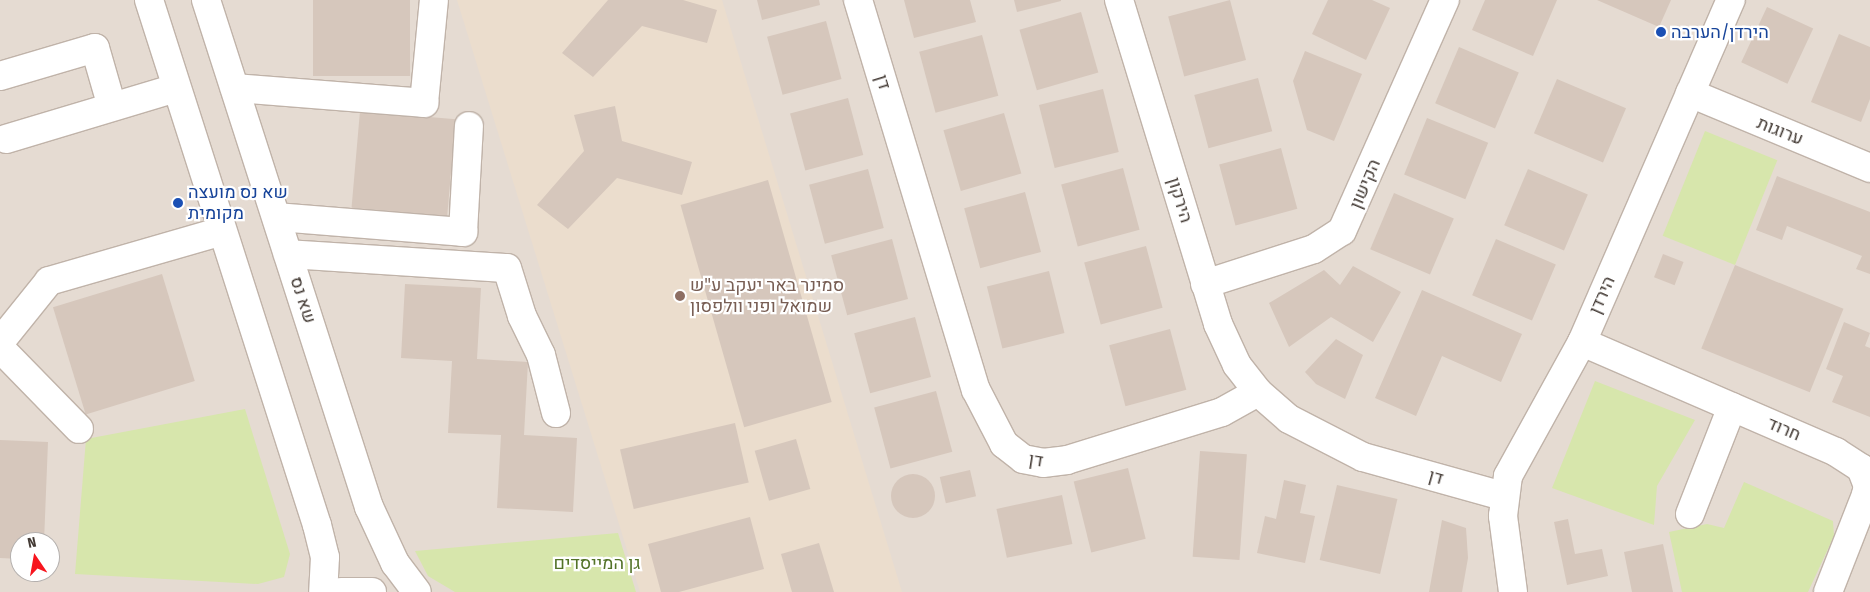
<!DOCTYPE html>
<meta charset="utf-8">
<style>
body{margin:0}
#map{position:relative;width:1870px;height:592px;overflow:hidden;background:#f1ebe3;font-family:"Fira Sans Condensed",Heebo,sans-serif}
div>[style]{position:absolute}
.residential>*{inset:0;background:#e5dbd2}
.education>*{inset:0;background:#ebddcd}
.green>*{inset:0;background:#d7e6ac;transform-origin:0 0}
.building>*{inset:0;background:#d6c7bc;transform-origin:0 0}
.round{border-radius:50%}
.roads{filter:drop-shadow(1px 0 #c0b3a9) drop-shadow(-1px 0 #c0b3a9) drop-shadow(0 1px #c0b3a9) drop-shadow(0 -1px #c0b3a9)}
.minor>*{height:28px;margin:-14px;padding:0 14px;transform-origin:14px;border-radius:14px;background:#fff}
.dots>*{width:14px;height:14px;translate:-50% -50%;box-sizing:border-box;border:2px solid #fff;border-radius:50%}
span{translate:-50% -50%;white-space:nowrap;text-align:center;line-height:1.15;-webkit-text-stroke:4.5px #fff;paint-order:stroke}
.transit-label{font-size:18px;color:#164399}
.left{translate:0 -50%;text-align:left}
.street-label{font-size:18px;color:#433a34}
.education-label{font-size:18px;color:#785e54}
.park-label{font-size:18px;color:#537328}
.north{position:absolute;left:10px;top:532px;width:50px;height:50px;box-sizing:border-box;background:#fff;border:1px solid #b4b0ae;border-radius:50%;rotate:348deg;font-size:14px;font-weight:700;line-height:20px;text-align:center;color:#433a34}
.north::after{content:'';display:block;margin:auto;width:18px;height:22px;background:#f7151e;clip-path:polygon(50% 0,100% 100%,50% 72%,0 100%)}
</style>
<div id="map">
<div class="residential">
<i style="clip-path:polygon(evenodd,0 0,1870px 0,1870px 592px,0 592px,0 0,20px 542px,50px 542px,50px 572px,20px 572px,20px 542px)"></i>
</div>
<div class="education">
<i style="clip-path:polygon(457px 0,722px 0,902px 592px,640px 592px)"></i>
</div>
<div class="green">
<i style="left:1705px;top:131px;width:78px;height:113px;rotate:22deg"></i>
<i style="clip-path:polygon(1595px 381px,1695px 420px,1657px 486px,1654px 525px,1552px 488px)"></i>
<i style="clip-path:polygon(245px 409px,290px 554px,284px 577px,258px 584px,75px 574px,86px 439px)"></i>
<i style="clip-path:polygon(1744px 482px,1833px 521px,1834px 536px,1808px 592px,1682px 592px,1669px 532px,1707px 524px,1724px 528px)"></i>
<i style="clip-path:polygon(618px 533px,636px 592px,455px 592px,428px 576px,415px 551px)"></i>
</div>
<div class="building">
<i style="left:313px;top:0;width:97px;height:76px"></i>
<i style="clip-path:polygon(608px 0,683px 0,717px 10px,707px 43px,642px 26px,593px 77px,562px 53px)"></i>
<i style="clip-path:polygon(757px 0,819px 0,820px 5px,762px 20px)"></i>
<i style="clip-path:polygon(904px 0,970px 0,976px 22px,914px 38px)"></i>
<i style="clip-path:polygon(1014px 0,1061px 0,1061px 1px,1017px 12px)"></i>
<i style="left:1230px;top:0;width:62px;height:64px;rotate:75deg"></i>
<i style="clip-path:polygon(1328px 0,1372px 0,1390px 8px,1366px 60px,1312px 34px)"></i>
<i style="clip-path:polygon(1485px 0,1557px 0,1533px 56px,1472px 30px)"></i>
<i style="clip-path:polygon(1597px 0,1671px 0,1659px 27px)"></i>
<i style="left:1767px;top:7px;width:51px;height:61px;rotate:25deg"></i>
<i style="left:1081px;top:12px;width:63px;height:64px;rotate:74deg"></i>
<i style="left:826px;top:21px;width:60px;height:61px;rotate:75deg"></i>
<i style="clip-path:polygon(1839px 34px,1870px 47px,1870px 99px,1861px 122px,1811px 102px)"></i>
<i style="left:982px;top:35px;width:63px;height:65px;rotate:75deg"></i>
<i style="left:1459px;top:47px;width:65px;height:61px;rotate:23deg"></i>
<i style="clip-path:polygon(1305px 51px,1362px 74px,1334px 141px,1307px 130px,1293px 81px)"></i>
<i style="left:1258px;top:78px;width:55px;height:66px;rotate:75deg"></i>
<i style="left:1557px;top:79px;width:75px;height:59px;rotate:23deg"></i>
<i style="left:1103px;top:89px;width:65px;height:66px;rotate:76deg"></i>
<i style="left:848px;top:98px;width:59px;height:60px;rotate:75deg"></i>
<i style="clip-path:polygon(615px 106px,622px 141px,692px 162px,682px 195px,617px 178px,568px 229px,537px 205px,584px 151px,574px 115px)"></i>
<i style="left:360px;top:111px;width:96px;height:97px;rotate:5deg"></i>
<i style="left:1004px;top:113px;width:63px;height:63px;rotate:74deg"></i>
<i style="left:1427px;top:118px;width:66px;height:61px;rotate:22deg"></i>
<i style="left:1281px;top:148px;width:63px;height:64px;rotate:75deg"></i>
<i style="left:1123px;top:168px;width:64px;height:64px;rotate:75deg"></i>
<i style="left:868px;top:169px;width:61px;height:61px;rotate:75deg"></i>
<i style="left:1528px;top:169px;width:65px;height:61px;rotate:23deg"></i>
<i style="clip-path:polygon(1777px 176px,1870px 212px,1870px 274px,1856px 269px,1862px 256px,1787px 226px,1782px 240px,1756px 230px)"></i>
<i style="left:768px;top:180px;width:231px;height:91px;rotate:74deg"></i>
<i style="left:1025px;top:192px;width:62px;height:63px;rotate:75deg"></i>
<i style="left:1394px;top:193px;width:65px;height:61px;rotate:23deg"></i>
<i style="left:892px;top:239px;width:62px;height:63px;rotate:75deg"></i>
<i style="left:1496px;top:239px;width:65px;height:61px;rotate:23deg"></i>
<i style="left:1146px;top:246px;width:64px;height:64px;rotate:75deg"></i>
<i style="left:1663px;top:254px;width:22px;height:25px;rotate:21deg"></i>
<i style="left:1735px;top:265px;width:117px;height:90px;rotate:22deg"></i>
<i style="clip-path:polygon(1353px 266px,1401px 292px,1373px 342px,1331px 317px,1289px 347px,1269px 303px,1324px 270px,1340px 285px)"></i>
<i style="left:1049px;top:271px;width:64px;height:64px;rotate:76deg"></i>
<i style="left:162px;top:274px;width:112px;height:114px;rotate:73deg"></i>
<i style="clip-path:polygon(405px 284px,481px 288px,477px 359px,528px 362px,524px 435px,577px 438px,573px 512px,497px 508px,501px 435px,448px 433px,452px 361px,401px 358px)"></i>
<i style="clip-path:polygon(1422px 290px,1522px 334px,1501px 382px,1442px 356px,1416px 416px,1375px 398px)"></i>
<i style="left:915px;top:317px;width:62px;height:63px;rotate:75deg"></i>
<i style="clip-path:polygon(1844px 322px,1870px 333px,1865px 346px,1870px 348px,1870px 417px,1832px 402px,1843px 376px,1826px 369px)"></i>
<i style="left:1170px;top:329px;width:63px;height:63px;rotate:75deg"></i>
<i style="clip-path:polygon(1336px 339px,1363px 355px,1345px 399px,1316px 384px,1305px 372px)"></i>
<i style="left:936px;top:391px;width:63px;height:64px;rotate:75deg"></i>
<i style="left:735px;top:423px;width:61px;height:118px;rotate:77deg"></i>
<i style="left:796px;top:439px;width:52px;height:43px;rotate:74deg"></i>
<i style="clip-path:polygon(0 440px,48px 442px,44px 542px,20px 542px,20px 559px,0 558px)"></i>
<i style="left:1200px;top:451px;width:47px;height:106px;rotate:4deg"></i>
<i style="left:1128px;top:468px;width:73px;height:56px;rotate:76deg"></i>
<i style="left:970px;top:470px;width:27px;height:31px;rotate:77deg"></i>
<i class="round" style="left:891px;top:474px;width:44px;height:44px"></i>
<i style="clip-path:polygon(1284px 480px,1306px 485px,1300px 513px,1315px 516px,1305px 563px,1257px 553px,1265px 516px,1276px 519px)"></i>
<i style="left:1337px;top:485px;width:62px;height:77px;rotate:13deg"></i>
<i style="left:1062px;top:495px;width:50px;height:67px;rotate:78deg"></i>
<i style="clip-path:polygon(750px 517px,764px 569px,679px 592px,661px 592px,648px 544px)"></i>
<i style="clip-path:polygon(1568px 519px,1575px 554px,1602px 549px,1608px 576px,1567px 585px,1554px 522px)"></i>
<i style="clip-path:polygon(1442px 520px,1466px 528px,1468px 558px,1462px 592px,1429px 592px)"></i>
<i style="clip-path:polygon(819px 543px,834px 592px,792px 592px,781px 554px)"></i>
<i style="clip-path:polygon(1663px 544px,1673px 592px,1632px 592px,1624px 552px)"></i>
</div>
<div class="roads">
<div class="minor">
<i style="left:149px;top:0;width:551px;rotate:72.26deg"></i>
<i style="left:317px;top:525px;width:33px;rotate:76deg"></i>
<i style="left:325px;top:557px;width:35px;rotate:93deg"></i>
<i style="left:206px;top:0;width:533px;rotate:72.18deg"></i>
<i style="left:369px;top:507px;width:62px;rotate:65.1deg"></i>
<i style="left:395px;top:563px;width:36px;rotate:53deg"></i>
<i style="left:858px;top:0;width:407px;rotate:73.2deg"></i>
<i style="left:976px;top:390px;width:61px;rotate:62.6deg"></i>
<i style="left:1004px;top:444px;width:24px;rotate:38deg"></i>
<i style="left:1023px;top:459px;width:20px;rotate:11deg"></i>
<i style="left:1043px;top:463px;width:24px;rotate:-7deg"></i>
<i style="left:1067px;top:460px;width:162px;rotate:-17.2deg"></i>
<i style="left:1222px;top:412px;width:41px;rotate:-29.1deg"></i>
<i style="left:1119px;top:0;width:339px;rotate:73deg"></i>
<i style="left:1218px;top:324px;width:45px;rotate:65.1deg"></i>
<i style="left:1237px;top:365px;width:34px;rotate:52deg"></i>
<i style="left:1258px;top:392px;width:41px;rotate:41.1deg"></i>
<i style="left:1289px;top:419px;width:83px;rotate:27.2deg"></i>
<i style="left:1363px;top:457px;width:145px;rotate:15.6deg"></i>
<i style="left:0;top:76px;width:99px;rotate:-16.4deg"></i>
<i style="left:95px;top:48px;width:61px;rotate:73.9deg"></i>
<i style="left:235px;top:88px;width:190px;rotate:4.5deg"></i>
<i style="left:424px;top:103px;width:103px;rotate:-84.5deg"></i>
<i style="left:1690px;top:93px;width:195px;rotate:22.6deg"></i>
<i style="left:6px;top:139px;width:177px;rotate:-16.7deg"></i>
<i style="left:277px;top:217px;width:187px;rotate:4.6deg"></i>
<i style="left:463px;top:232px;width:106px;rotate:-86.8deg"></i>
<i style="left:288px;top:254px;width:219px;rotate:3.7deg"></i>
<i style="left:507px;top:268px;width:50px;rotate:72.6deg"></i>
<i style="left:522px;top:316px;width:43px;rotate:64deg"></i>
<i style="left:541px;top:355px;width:60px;rotate:75.5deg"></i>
<i style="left:1205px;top:284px;width:114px;rotate:-17.8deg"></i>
<i style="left:1314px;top:249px;width:33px;rotate:-33deg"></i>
<i style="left:1342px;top:231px;width:253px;rotate:-66deg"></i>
<i style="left:0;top:342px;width:78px;rotate:-51.2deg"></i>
<i style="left:49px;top:281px;width:180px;rotate:-16.1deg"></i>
<i style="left:1582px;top:342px;width:277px;rotate:23.4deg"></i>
<i style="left:1836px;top:452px;width:30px;rotate:33deg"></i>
<i style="left:1861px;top:468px;width:19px;rotate:69deg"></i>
<i style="left:1868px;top:486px;width:9px;rotate:103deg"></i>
<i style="left:1866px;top:495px;width:104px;rotate:111.4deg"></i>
<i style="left:0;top:348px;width:113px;rotate:45.7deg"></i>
<i style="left:1690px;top:514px;width:115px;rotate:-68.6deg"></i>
<i style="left:341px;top:592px;width:31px"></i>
<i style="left:1513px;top:592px;width:77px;rotate:-97.5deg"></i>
<i style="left:1503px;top:516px;width:40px;rotate:-82.9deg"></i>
<i style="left:1508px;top:476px;width:153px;rotate:-61.1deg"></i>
<i style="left:1582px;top:342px;width:373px;rotate:-66.5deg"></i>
</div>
</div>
<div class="dots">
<i style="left:1661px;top:32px;background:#1a4fb4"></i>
<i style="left:178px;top:203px;background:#1a4fb4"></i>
<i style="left:680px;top:296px;background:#8d6e63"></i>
</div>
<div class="transit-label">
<span class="left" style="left:1671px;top:32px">הירדן/הערבה</span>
<span class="left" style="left:188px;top:203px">שא נס מועצה<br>מקומית</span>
</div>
<div class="street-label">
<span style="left:883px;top:82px;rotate:73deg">דן</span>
<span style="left:1780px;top:131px;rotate:22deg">ערוגות</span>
<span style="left:1365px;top:184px;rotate:-67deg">הקישון</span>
<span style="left:1180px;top:200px;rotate:73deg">הירקון</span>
<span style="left:1602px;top:295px;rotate:-66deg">הירדן</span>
<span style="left:303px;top:300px;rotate:72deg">שא נס</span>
<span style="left:1784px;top:429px;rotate:23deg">חרוד</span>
<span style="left:1036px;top:460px;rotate:9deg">דן</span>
<span style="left:1436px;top:477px;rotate:16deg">דן</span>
</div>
<div class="education-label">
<span class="left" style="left:690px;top:296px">סמינר באר יעקב ע"ש<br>שמואל ופני וולפסון</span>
</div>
<div class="park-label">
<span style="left:597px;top:563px">גן המייסדים</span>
</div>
<div class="north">N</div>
</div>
